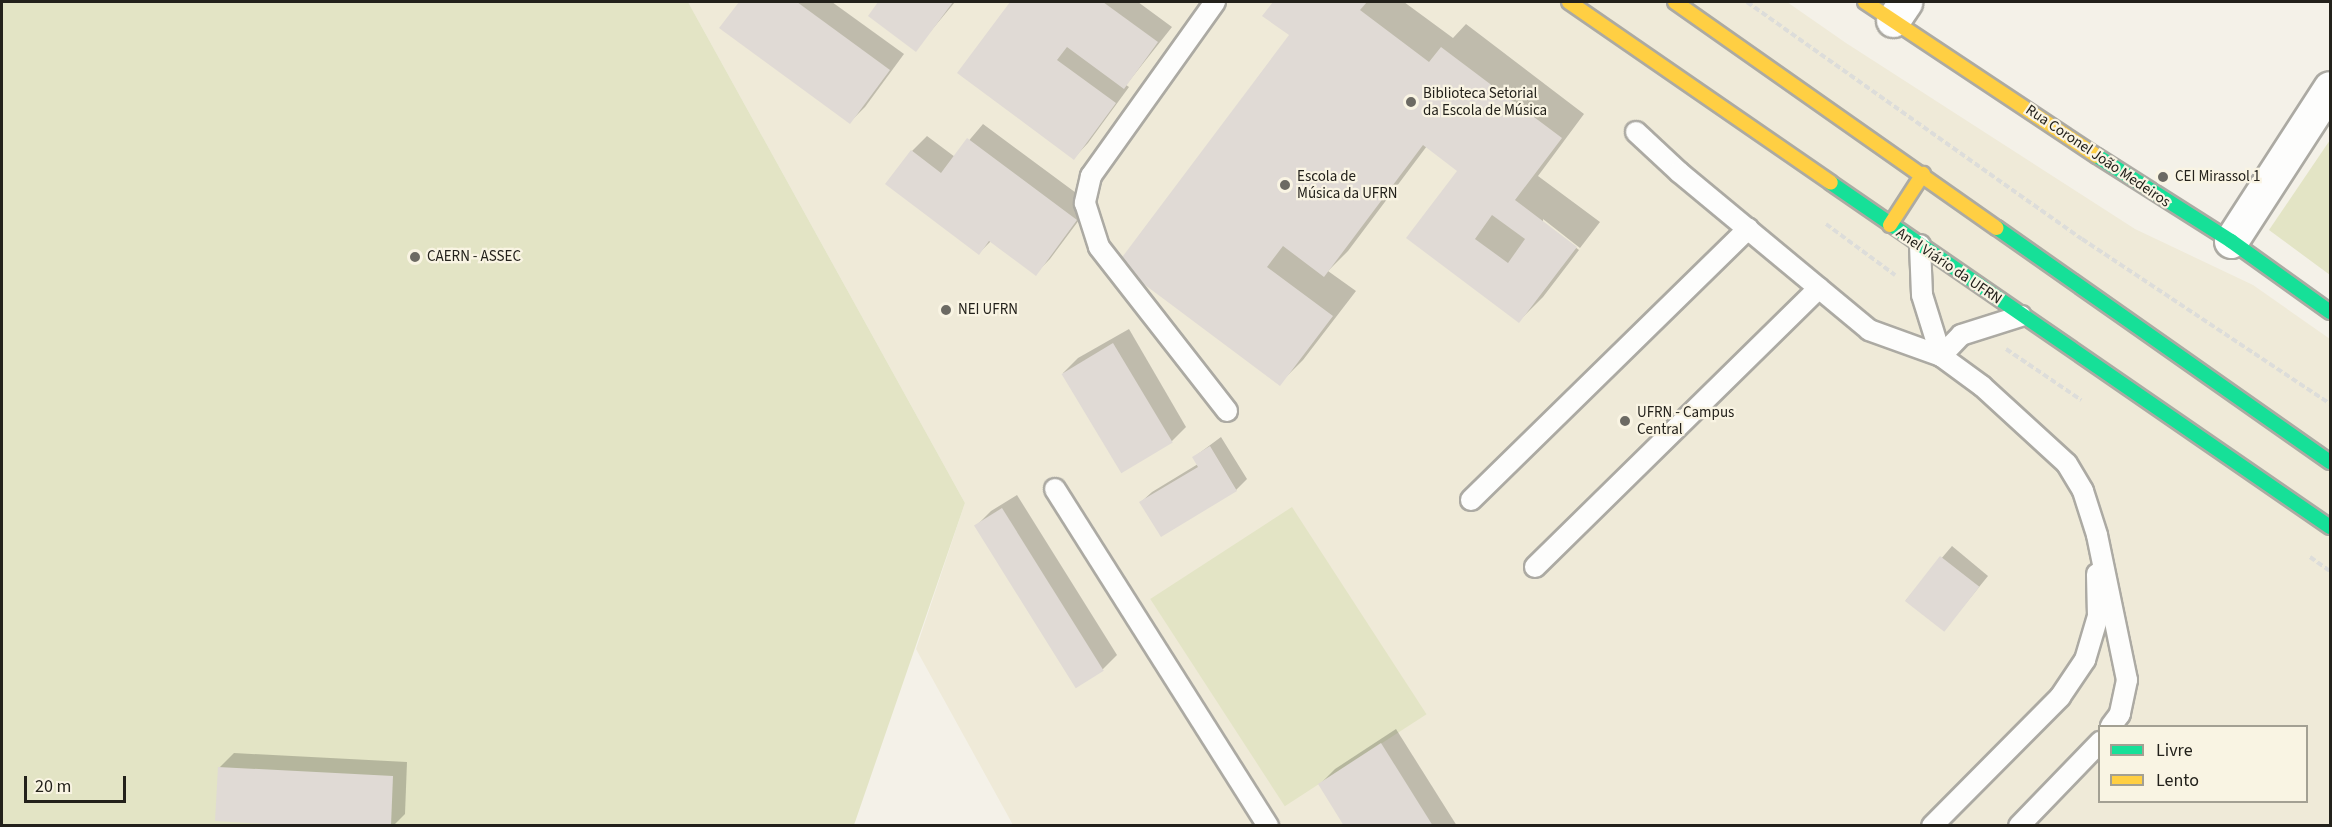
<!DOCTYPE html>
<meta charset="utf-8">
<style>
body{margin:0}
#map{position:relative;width:2332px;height:827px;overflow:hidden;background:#f4f1e8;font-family:"Source Sans 3",sans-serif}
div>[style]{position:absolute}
.built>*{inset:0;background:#efead8}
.green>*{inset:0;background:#e3e4c5;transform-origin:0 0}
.shadow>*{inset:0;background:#0003}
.building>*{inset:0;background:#e0dad5;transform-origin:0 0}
.path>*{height:4px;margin-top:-2px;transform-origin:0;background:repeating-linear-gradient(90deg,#ddddda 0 6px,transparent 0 9px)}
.roads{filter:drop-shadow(2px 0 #acaaa3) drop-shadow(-2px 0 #acaaa3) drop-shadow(0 2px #acaaa3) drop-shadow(0 -2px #acaaa3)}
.lane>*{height:20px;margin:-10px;padding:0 10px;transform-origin:10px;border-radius:10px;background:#fdfdfc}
.street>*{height:33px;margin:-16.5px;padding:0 16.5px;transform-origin:16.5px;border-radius:16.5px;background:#fdfdfc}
.fast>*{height:14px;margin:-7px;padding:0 7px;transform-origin:7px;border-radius:7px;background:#16e098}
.slow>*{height:14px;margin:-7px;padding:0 7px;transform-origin:7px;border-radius:7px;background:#ffcf43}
.dots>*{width:16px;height:16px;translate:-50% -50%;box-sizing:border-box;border:3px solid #f9f4e3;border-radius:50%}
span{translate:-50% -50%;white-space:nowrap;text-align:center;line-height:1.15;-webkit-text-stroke:4.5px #f9f4e3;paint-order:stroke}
.poi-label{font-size:15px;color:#23211b}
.left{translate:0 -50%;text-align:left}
.street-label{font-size:15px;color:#23211b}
.frame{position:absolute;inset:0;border:3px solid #23211b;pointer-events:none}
.legend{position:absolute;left:2098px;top:725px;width:210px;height:78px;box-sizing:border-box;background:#f9f4e3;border:2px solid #a3a093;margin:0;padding:8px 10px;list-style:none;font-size:18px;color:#23211b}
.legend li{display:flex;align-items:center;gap:12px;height:30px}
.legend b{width:30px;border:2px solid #a3a093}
.scale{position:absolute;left:24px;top:776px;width:102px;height:27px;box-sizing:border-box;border:3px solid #23211b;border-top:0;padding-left:8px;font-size:18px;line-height:21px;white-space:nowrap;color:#23211b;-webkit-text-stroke:4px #f9f4e3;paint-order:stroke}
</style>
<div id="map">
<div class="built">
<i style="clip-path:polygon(evenodd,688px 2px,1787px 2px,1846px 43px,2135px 229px,2253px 285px,2330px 339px,2330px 825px,1013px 825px,916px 649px,965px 503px,688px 2px,2100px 726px,2306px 726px,2306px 802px,2100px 802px,2100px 726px)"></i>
</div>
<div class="green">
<i style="clip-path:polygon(2px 2px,688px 2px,965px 503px,854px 825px,2px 825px)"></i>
<i style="clip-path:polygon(2330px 140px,2330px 275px,2269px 230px)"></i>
<i style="left:1292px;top:507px;width:247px;height:169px;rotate:57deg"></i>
</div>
<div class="shadow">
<i style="clip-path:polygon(740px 2px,832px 2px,904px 54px,865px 107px,850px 122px,721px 28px)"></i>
<i style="clip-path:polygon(880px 2px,955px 2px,915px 50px,870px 16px)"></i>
<i style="clip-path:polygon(1012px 2px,1138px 2px,1172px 27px,1126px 85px,1129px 87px,1088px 143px,1074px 158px,959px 73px)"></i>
<i style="clip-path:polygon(1274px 2px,1404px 2px,1453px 38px,1466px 24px,1584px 114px,1538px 176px,1600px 222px,1580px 248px,1543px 219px,1543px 223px,1579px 250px,1543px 297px,1519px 321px,1408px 238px,1459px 170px,1427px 146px,1348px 251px,1328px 271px,1356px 291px,1303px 360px,1279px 384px,1119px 264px,1291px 35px,1264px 15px)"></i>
<i style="clip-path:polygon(983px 124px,1091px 204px,1050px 259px,1035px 274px,991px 241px,979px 253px,912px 151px,927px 136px,955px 157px)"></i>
<i style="clip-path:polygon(1129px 329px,1186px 427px,1171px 442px,1063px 373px,1078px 358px)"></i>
<i style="clip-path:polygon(1221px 437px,1247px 479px,1236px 490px,1161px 535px,1141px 502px,1152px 492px,1198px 464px,1194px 457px)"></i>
<i style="clip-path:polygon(1017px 495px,1117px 655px,1102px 670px,976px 526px,991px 511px)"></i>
<i style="clip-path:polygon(1952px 546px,1988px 576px,1953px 619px,1906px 600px)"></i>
<i style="clip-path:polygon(1396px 729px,1457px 826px,1346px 826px,1320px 784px,1335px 769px)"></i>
<i style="clip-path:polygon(234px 753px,407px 762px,405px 814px,393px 826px,327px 826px,219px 768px)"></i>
</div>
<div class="building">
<i style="clip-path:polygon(739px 2px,797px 2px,890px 70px,850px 124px,719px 28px)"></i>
<i style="clip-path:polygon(878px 2px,953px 2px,916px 52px,868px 16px)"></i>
<i style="clip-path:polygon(1010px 2px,1103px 2px,1158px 42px,1124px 89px,1067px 47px,1057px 60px,1116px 103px,1074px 160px,957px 73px)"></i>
<i style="clip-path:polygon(evenodd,1273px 2px,1367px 2px,1360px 10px,1429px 62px,1441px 47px,1562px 138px,1515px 200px,1577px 247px,1519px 323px,1406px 238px,1457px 171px,1423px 145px,1324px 277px,1283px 246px,1267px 267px,1333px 316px,1280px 386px,1117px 264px,1289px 35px,1262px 16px,1273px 2px,1492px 215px,1525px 239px,1508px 263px,1475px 239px,1492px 215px)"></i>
<i style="clip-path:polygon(967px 138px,1077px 220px,1036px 276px,989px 241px,979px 255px,885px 184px,911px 150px,941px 173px)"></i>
<i style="left:1113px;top:343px;width:116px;height:60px;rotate:59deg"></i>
<i style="clip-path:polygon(1210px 446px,1237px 491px,1161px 537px,1139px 502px,1198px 467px,1192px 457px)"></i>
<i style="left:1002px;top:508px;width:192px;height:33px;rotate:58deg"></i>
<i style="left:1940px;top:556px;width:50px;height:57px;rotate:38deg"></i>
<i style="clip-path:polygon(1381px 743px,1433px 826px,1344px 826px,1318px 784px)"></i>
<i style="clip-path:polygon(218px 767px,393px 776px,391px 826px,298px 826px,215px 821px)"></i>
</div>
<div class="path">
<i style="left:1747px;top:2px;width:410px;rotate:35.3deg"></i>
<i style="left:2082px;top:239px;width:298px;rotate:33.6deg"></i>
<i style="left:1826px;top:224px;width:86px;rotate:36.5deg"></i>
<i style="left:2006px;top:349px;width:91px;rotate:34.2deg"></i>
<i style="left:2310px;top:557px;width:24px;rotate:35deg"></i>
</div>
<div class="roads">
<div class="lane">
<i style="left:1215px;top:2px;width:214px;rotate:125.5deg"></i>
<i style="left:1091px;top:176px;width:28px;rotate:103deg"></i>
<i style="left:1085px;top:203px;width:46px;rotate:72.3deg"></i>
<i style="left:1099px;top:247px;width:208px;rotate:52deg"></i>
<i style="left:1636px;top:132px;width:59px;rotate:42.9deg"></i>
<i style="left:1679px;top:172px;width:247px;rotate:39.7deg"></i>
<i style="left:1869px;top:330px;width:77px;rotate:19.9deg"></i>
<i style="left:1941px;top:356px;width:51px;rotate:36.2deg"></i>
<i style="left:1982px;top:386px;width:115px;rotate:42.5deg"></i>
<i style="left:2067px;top:464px;width:31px;rotate:59deg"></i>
<i style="left:2083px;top:491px;width:46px;rotate:72.3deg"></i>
<i style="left:2097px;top:535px;width:148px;rotate:78.3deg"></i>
<i style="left:2127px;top:680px;width:35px;rotate:102deg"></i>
<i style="left:2120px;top:714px;width:15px;rotate:127deg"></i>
<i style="left:1920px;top:245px;width:50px;rotate:87.7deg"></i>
<i style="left:1922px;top:295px;width:64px;rotate:72.7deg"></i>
<i style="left:1941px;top:356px;width:29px;rotate:-46deg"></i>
<i style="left:1961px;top:335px;width:63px;rotate:-17.6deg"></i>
<i style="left:1055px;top:489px;width:399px;rotate:57.7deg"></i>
<i style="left:1471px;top:500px;width:388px;rotate:-44.4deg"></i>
<i style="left:1535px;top:567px;width:398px;rotate:-44.5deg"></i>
<i style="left:1932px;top:826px;width:182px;rotate:-45.2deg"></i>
<i style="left:2060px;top:697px;width:45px;rotate:-56deg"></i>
<i style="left:2085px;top:660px;width:46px;rotate:-73.5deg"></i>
<i style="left:2098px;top:616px;width:42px;rotate:-91.4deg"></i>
<i style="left:2019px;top:826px;width:117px;rotate:-46deg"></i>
</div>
<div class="street">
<i style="left:1893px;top:20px;width:22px;rotate:-56deg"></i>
<i style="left:2231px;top:241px;width:182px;rotate:-57.1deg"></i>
</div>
<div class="fast">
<i style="left:2097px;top:156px;width:159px;rotate:32.4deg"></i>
<i style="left:2231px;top:241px;width:122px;rotate:35.6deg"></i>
<i style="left:1831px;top:183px;width:606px;rotate:34.58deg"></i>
<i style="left:1997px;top:228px;width:407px;rotate:35.1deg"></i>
</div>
<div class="slow">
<i style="left:1569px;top:2px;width:318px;rotate:34.6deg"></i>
<i style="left:1675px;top:2px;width:393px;rotate:35.1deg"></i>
<i style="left:1865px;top:2px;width:278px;rotate:33.6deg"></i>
<i style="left:1890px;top:225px;width:61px;rotate:-57.1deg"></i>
</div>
</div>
<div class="dots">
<i style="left:1411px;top:102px;background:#6c6a63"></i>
<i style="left:2163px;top:177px;background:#6c6a63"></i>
<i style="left:1285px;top:185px;background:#6c6a63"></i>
<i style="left:415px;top:257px;background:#6c6a63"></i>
<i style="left:946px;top:310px;background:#6c6a63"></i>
<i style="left:1625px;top:421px;background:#6c6a63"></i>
</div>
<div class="poi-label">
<span class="left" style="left:1423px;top:102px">Biblioteca Setorial<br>da Escola de Música</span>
<span class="left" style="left:1297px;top:185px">Escola de<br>Música da UFRN</span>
<span class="left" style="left:2175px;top:177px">CEI Mirassol 1</span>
<span class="left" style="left:427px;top:257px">CAERN - ASSEC</span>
<span class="left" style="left:958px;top:310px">NEI UFRN</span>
<span class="left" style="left:1637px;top:421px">UFRN - Campus<br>Central</span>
</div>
<div class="street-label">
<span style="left:2098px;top:156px;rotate:34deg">Rua Coronel João Medeiros</span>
<span style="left:1949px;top:266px;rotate:34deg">Anel Viário da UFRN</span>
</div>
<div class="frame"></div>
<ul class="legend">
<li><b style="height:8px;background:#16e098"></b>Livre</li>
<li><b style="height:8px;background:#ffcf43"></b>Lento</li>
</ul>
<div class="scale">20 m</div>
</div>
